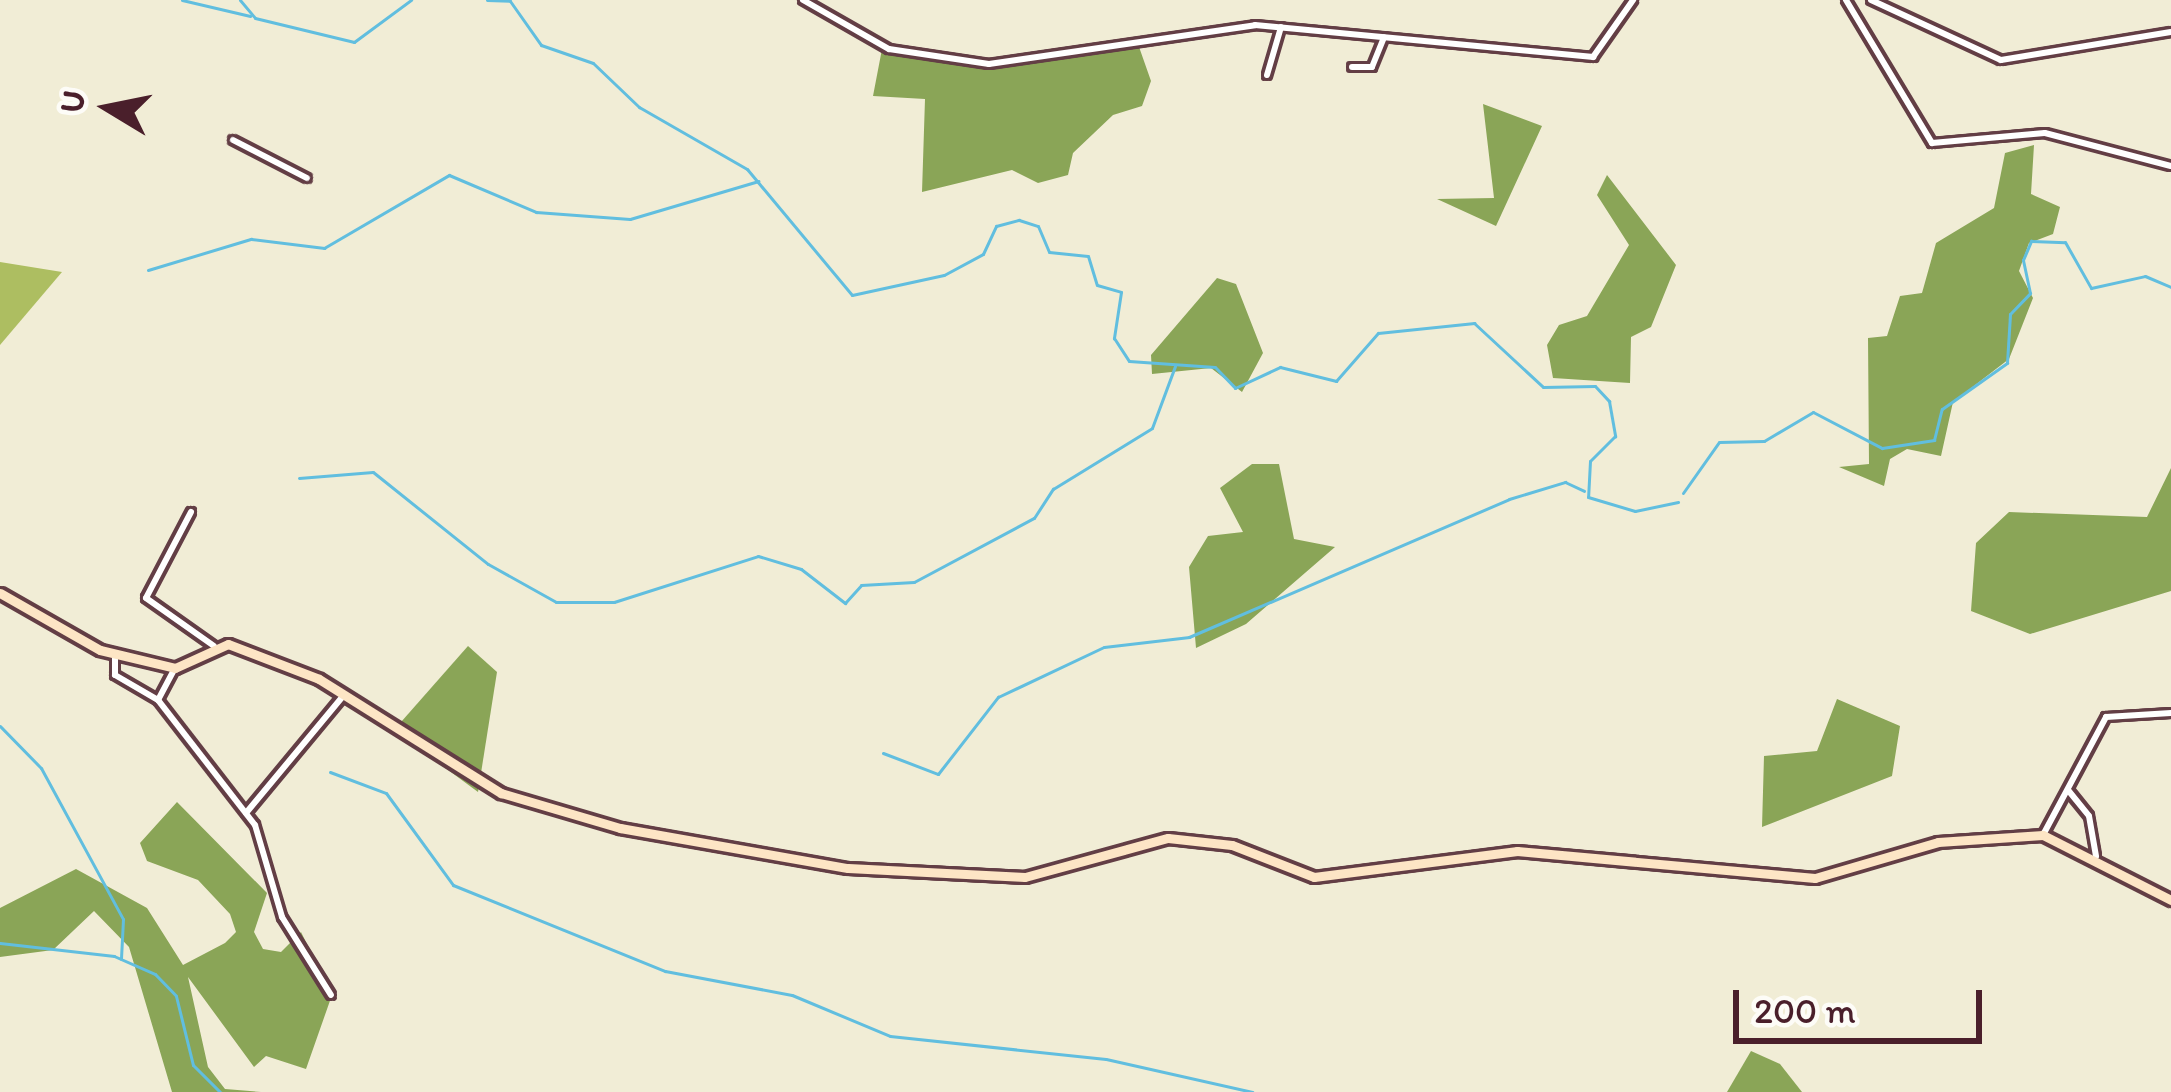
<!DOCTYPE html>
<style>
body{margin:0}
#map{position:relative;width:2171px;height:1092px;overflow:hidden;background:#f1edd6;font-family:Itim,sans-serif}
div>[style]{position:absolute}
.green>*{inset:0;background:#adbe61}
.forest>*{inset:0;background:#8aa557}
.stream>*{height:3px;margin:-1.5px;padding:0 1.5px;transform-origin:1.5px;border-radius:1.5px;background:#61bedf}
.roads{filter:drop-shadow(3px 0 #633e45) drop-shadow(-3px 0 #633e45) drop-shadow(0 3px #633e45) drop-shadow(0 -3px #633e45)}
.street>*{height:6px;margin:-3px;padding:0 3px;transform-origin:3px;border-radius:3px;background:#fff}
.secondary>*{height:9px;margin:-4.5px;padding:0 4.5px;transform-origin:4.5px;border-radius:4.5px;background:#fde5c5}
span{translate:-50% -50%;white-space:nowrap;text-align:center;line-height:1.15;-webkit-text-stroke:9px #fdfcf7;paint-order:stroke}
.north{position:absolute;left:48px;top:48px;width:120px;height:120px;-webkit-text-stroke:9px #fdfcf7;paint-order:stroke;rotate:280deg;font-size:33px;font-weight:700;line-height:48px;text-align:center;color:#4a1f2b}
.north::after{content:'';display:block;margin:auto;width:42px;height:54px;background:#4a1f2b;clip-path:polygon(50% 0,100% 100%,50% 72%,0 100%)}
.scale{position:absolute;left:1733px;top:990px;width:249px;height:54px;box-sizing:border-box;border:6px solid #4a1f2b;border-top:0;padding-left:15px;font-size:36px;line-height:42px;white-space:nowrap;color:#4a1f2b;-webkit-text-stroke:9px #fdfcf7;paint-order:stroke}
</style>
<div id="map">
<div class="green">
<i style="clip-path:polygon(0 262px,62px 272px,0 345px)"></i>
</div>
<div class="forest">
<i style="clip-path:polygon(1138px 44px,1151px 81px,1142px 106px,1113px 115px,1073px 153px,1068px 175px,1038px 183px,1012px 170px,922px 192px,925px 99px,873px 96px,882px 49px,982px 66px)"></i>
<i style="clip-path:polygon(1483px 104px,1542px 126px,1496px 226px,1437px 199px,1494px 198px)"></i>
<i style="clip-path:polygon(2034px 145px,2031px 194px,2060px 207px,2053px 234px,2029px 243px,2019px 271px,2033px 298px,2009px 359px,1953px 402px,1941px 456px,1907px 449px,1890px 459px,1884px 486px,1839px 467px,1869px 464px,1868px 338px,1887px 336px,1900px 296px,1922px 293px,1936px 243px,1994px 208px,2005px 153px)"></i>
<i style="clip-path:polygon(1607px 175px,1676px 265px,1651px 327px,1631px 337px,1630px 383px,1553px 378px,1547px 345px,1559px 325px,1587px 316px,1629px 245px,1597px 195px)"></i>
<i style="clip-path:polygon(1217px 278px,1236px 284px,1263px 353px,1242px 392px,1211px 368px,1152px 374px,1151px 355px)"></i>
<i style="clip-path:polygon(1252px 464px,1279px 464px,1294px 539px,1335px 547px,1246px 624px,1196px 648px,1189px 567px,1208px 536px,1243px 532px,1220px 488px)"></i>
<i style="clip-path:polygon(2171px 468px,2171px 591px,2030px 634px,1971px 611px,1976px 543px,2009px 512px,2147px 517px)"></i>
<i style="clip-path:polygon(468px 646px,497px 672px,478px 792px,394px 730px)"></i>
<i style="clip-path:polygon(1837px 699px,1900px 726px,1892px 776px,1762px 827px,1764px 756px,1817px 751px)"></i>
<i style="clip-path:polygon(177px 802px,267px 893px,254px 932px,263px 949px,281px 952px,301px 932px,332px 995px,306px 1069px,266px 1056px,254px 1067px,188px 977px,208px 1067px,225px 1089px,261px 1092px,172px 1092px,129px 947px,94px 911px,53px 950px,0 957px,0 908px,76px 869px,147px 908px,183px 965px,225px 943px,236px 932px,230px 914px,198px 880px,147px 861px,140px 843px)"></i>
<i style="clip-path:polygon(1751px 1051px,1780px 1064px,1802px 1092px,1727px 1092px)"></i>
</div>
<div class="stream">
<i style="left:182px;top:0;width:70px;rotate:13.2deg"></i>
<i style="left:240px;top:0;width:23px;rotate:50deg"></i>
<i style="left:255px;top:18px;width:102px;rotate:13.6deg"></i>
<i style="left:354px;top:42px;width:71px;rotate:-36.4deg"></i>
<i style="left:487px;top:0;width:23px;rotate:2deg"></i>
<i style="left:510px;top:1px;width:54px;rotate:54.8deg"></i>
<i style="left:541px;top:45px;width:55px;rotate:19.1deg"></i>
<i style="left:593px;top:63px;width:64px;rotate:43.7deg"></i>
<i style="left:639px;top:107px;width:125px;rotate:29.9deg"></i>
<i style="left:747px;top:169px;width:164px;rotate:50.2deg"></i>
<i style="left:852px;top:295px;width:94px;rotate:-12.3deg"></i>
<i style="left:944px;top:275px;width:44px;rotate:-28.3deg"></i>
<i style="left:983px;top:254px;width:31px;rotate:-65deg"></i>
<i style="left:996px;top:226px;width:24px;rotate:-15deg"></i>
<i style="left:1019px;top:220px;width:20px;rotate:18deg"></i>
<i style="left:1038px;top:226px;width:28px;rotate:67deg"></i>
<i style="left:1049px;top:252px;width:39px;rotate:6deg"></i>
<i style="left:1088px;top:256px;width:30px;rotate:73deg"></i>
<i style="left:1097px;top:285px;width:25px;rotate:16deg"></i>
<i style="left:1121px;top:292px;width:47px;rotate:98.7deg"></i>
<i style="left:1114px;top:338px;width:27px;rotate:57deg"></i>
<i style="left:1129px;top:361px;width:86px;rotate:4deg"></i>
<i style="left:1215px;top:367px;width:29px;rotate:46deg"></i>
<i style="left:1235px;top:388px;width:50px;rotate:-25deg"></i>
<i style="left:1280px;top:367px;width:58px;rotate:14deg"></i>
<i style="left:1336px;top:381px;width:64px;rotate:-48.8deg"></i>
<i style="left:1378px;top:333px;width:97px;rotate:-5.9deg"></i>
<i style="left:1474px;top:323px;width:94px;rotate:42.8deg"></i>
<i style="left:1543px;top:387px;width:52px;rotate:-1.1deg"></i>
<i style="left:1595px;top:386px;width:21px;rotate:47deg"></i>
<i style="left:1609px;top:401px;width:36px;rotate:80deg"></i>
<i style="left:1615px;top:436px;width:35px;rotate:135deg"></i>
<i style="left:1590px;top:461px;width:36px;rotate:93deg"></i>
<i style="left:1588px;top:497px;width:49px;rotate:16.6deg"></i>
<i style="left:1635px;top:511px;width:44px;rotate:-11.8deg"></i>
<i style="left:148px;top:270px;width:108px;rotate:-16.8deg"></i>
<i style="left:251px;top:239px;width:74px;rotate:7deg"></i>
<i style="left:324px;top:248px;width:145px;rotate:-30.3deg"></i>
<i style="left:449px;top:175px;width:95px;rotate:23deg"></i>
<i style="left:536px;top:212px;width:94px;rotate:4.3deg"></i>
<i style="left:630px;top:219px;width:134px;rotate:-16.5deg"></i>
<i style="left:299px;top:478px;width:74px;rotate:-4.6deg"></i>
<i style="left:373px;top:472px;width:147px;rotate:38.7deg"></i>
<i style="left:488px;top:564px;width:78px;rotate:29.2deg"></i>
<i style="left:556px;top:602px;width:58px"></i>
<i style="left:614px;top:602px;width:151px;rotate:-17.7deg"></i>
<i style="left:758px;top:556px;width:45px;rotate:16.8deg"></i>
<i style="left:801px;top:569px;width:56px;rotate:37.7deg"></i>
<i style="left:845px;top:603px;width:24px;rotate:-48deg"></i>
<i style="left:861px;top:585px;width:53px;rotate:-3.2deg"></i>
<i style="left:914px;top:582px;width:136px;rotate:-28.1deg"></i>
<i style="left:1034px;top:518px;width:35px;rotate:-57deg"></i>
<i style="left:1053px;top:489px;width:116px;rotate:-31.6deg"></i>
<i style="left:1152px;top:428px;width:66px;rotate:-69.6deg"></i>
<i style="left:1683px;top:493px;width:62px;rotate:-54.8deg"></i>
<i style="left:1719px;top:442px;width:45px;rotate:-1.3deg"></i>
<i style="left:1764px;top:441px;width:57px;rotate:-30.6deg"></i>
<i style="left:1813px;top:412px;width:78px;rotate:27.6deg"></i>
<i style="left:1882px;top:448px;width:53px;rotate:-8.7deg"></i>
<i style="left:1934px;top:440px;width:32px;rotate:-76deg"></i>
<i style="left:1942px;top:409px;width:80px;rotate:-35.3deg"></i>
<i style="left:2007px;top:363px;width:49px;rotate:-86.5deg"></i>
<i style="left:2010px;top:314px;width:29px;rotate:-46deg"></i>
<i style="left:2030px;top:293px;width:34px;rotate:-102deg"></i>
<i style="left:2023px;top:260px;width:21px;rotate:-67deg"></i>
<i style="left:2031px;top:241px;width:34px;rotate:2deg"></i>
<i style="left:2065px;top:242px;width:53px;rotate:60.5deg"></i>
<i style="left:2091px;top:288px;width:55px;rotate:-12.5deg"></i>
<i style="left:2145px;top:276px;width:28px;rotate:23deg"></i>
<i style="left:0;top:726px;width:59px;rotate:45.7deg"></i>
<i style="left:41px;top:768px;width:172px;rotate:61.5deg"></i>
<i style="left:123px;top:919px;width:40px;rotate:92.9deg"></i>
<i style="left:883px;top:753px;width:59px;rotate:20.9deg"></i>
<i style="left:938px;top:774px;width:98px;rotate:-52.1deg"></i>
<i style="left:998px;top:697px;width:117px;rotate:-25.3deg"></i>
<i style="left:1104px;top:647px;width:86px;rotate:-6.7deg"></i>
<i style="left:1189px;top:637px;width:348px;rotate:-23.3deg"></i>
<i style="left:1509px;top:499px;width:59px;rotate:-16.9deg"></i>
<i style="left:1565px;top:482px;width:21px;rotate:25deg"></i>
<i style="left:330px;top:772px;width:60px;rotate:20.6deg"></i>
<i style="left:386px;top:793px;width:114px;rotate:53.9deg"></i>
<i style="left:453px;top:885px;width:229px;rotate:22.1deg"></i>
<i style="left:665px;top:971px;width:129px;rotate:10.7deg"></i>
<i style="left:792px;top:995px;width:106px;rotate:22.7deg"></i>
<i style="left:890px;top:1036px;width:217px;rotate:6.1deg"></i>
<i style="left:1106px;top:1059px;width:150px;rotate:12.7deg"></i>
<i style="left:0;top:943px;width:115px;rotate:6.5deg"></i>
<i style="left:114px;top:956px;width:45px;rotate:23.7deg"></i>
<i style="left:155px;top:974px;width:30px;rotate:46deg"></i>
<i style="left:176px;top:996px;width:71px;rotate:76.2deg"></i>
<i style="left:193px;top:1065px;width:38px;rotate:45deg"></i>
</div>
<div class="roads">
<div class="street">
<i style="left:803px;top:0;width:99px;rotate:29.7deg"></i>
<i style="left:889px;top:49px;width:101px;rotate:8.5deg"></i>
<i style="left:989px;top:64px;width:269px;rotate:-8.3deg"></i>
<i style="left:1255px;top:25px;width:340px;rotate:5.4deg"></i>
<i style="left:1593px;top:57px;width:70px;rotate:-54.9deg"></i>
<i style="left:1846px;top:0;width:167px;rotate:59deg"></i>
<i style="left:1932px;top:143px;width:113px;rotate:-5.1deg"></i>
<i style="left:2045px;top:133px;width:130px;rotate:14.7deg"></i>
<i style="left:1871px;top:0;width:143px;rotate:24.8deg"></i>
<i style="left:2001px;top:60px;width:172px;rotate:-9.4deg"></i>
<i style="left:1352px;top:67px;width:20px"></i>
<i style="left:1372px;top:67px;width:32px;rotate:-68deg"></i>
<i style="left:1267px;top:75px;width:50px;rotate:-73.7deg"></i>
<i style="left:233px;top:140px;width:83px;rotate:27.2deg"></i>
<i style="left:191px;top:512px;width:97px;rotate:117.6deg"></i>
<i style="left:146px;top:598px;width:83px;rotate:35.2deg"></i>
<i style="left:115px;top:655px;width:20px;rotate:90deg"></i>
<i style="left:115px;top:675px;width:50px;rotate:30.2deg"></i>
<i style="left:175px;top:668px;width:36px;rotate:118deg"></i>
<i style="left:158px;top:700px;width:158px;rotate:52.2deg"></i>
<i style="left:255px;top:825px;width:96px;rotate:73.6deg"></i>
<i style="left:282px;top:917px;width:92px;rotate:57.9deg"></i>
<i style="left:2068px;top:790px;width:33px;rotate:51deg"></i>
<i style="left:2089px;top:816px;width:41px;rotate:80.1deg"></i>
<i style="left:246px;top:813px;width:153px;rotate:-50.3deg"></i>
<i style="left:2043px;top:835px;width:134px;rotate:-61.9deg"></i>
<i style="left:2106px;top:717px;width:65px;rotate:-3.5deg"></i>
</div>
<div class="secondary">
<i style="left:0;top:593px;width:115px;rotate:29.7deg"></i>
<i style="left:100px;top:650px;width:77px;rotate:13.5deg"></i>
<i style="left:175px;top:668px;width:58px;rotate:-24.4deg"></i>
<i style="left:228px;top:644px;width:97px;rotate:21deg"></i>
<i style="left:319px;top:679px;width:215px;rotate:32.1deg"></i>
<i style="left:501px;top:793px;width:124px;rotate:16.4deg"></i>
<i style="left:620px;top:828px;width:231px;rotate:10deg"></i>
<i style="left:848px;top:868px;width:177px;rotate:2.9deg"></i>
<i style="left:1025px;top:877px;width:148px;rotate:-15.3deg"></i>
<i style="left:1168px;top:838px;width:64px;rotate:6.2deg"></i>
<i style="left:1232px;top:845px;width:88px;rotate:21.3deg"></i>
<i style="left:1314px;top:877px;width:205px;rotate:-7.3deg"></i>
<i style="left:1517px;top:851px;width:299px;rotate:5.2deg"></i>
<i style="left:1815px;top:878px;width:128px;rotate:-16.3deg"></i>
<i style="left:1938px;top:842px;width:105px;rotate:-3.8deg"></i>
<i style="left:2043px;top:835px;width:144px;rotate:26.9deg"></i>
</div>
</div>
<div class="north">U</div>
<div class="scale">200 m</div>
</div>
